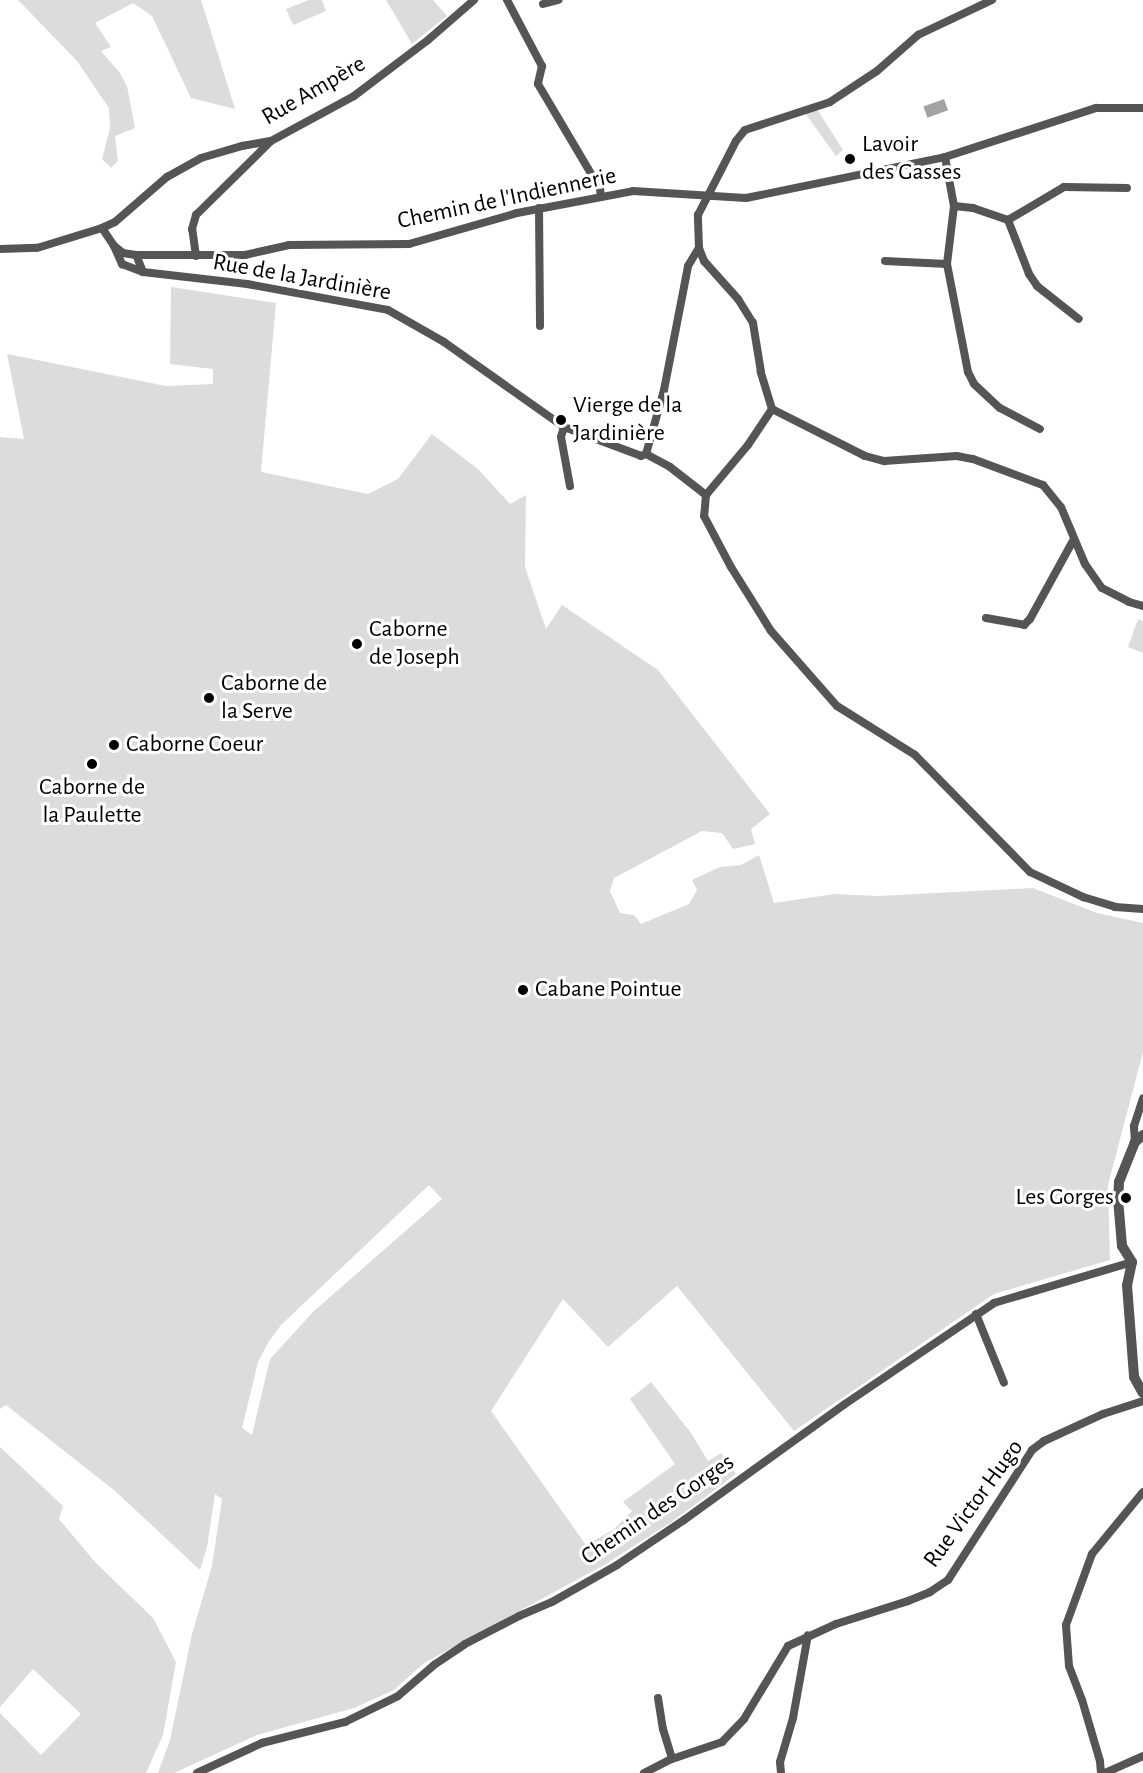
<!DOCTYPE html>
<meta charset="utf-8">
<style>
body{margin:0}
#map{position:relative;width:1143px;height:1773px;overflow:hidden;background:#fff;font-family:"Alegreya Sans",sans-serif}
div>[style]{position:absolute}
.green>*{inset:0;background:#dcdcdc}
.water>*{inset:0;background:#a3a3a3;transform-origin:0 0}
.minor>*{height:8px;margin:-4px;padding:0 4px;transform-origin:4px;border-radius:4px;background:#555}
.tertiary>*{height:10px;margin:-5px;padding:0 5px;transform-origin:5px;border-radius:5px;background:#555}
.dots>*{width:16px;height:16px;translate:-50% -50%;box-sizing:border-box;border:3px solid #fff;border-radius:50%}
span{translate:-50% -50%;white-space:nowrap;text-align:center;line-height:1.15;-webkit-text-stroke:6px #fff;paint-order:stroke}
.street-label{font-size:24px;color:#000}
.poi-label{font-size:24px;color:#000}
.left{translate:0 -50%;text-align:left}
.right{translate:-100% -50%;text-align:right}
</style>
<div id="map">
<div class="green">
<i style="clip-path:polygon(18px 0,201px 0,235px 109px,191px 98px,152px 16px,133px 3px,95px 23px,111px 47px,101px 51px,120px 73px,127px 86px,135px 128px,115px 136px,118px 161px,111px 168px,102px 159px,110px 128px,109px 108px,77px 61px)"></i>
<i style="clip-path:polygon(309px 0,322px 0,326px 11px,293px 25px,286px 9px)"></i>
<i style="clip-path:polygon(386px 0,433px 0,447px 16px,412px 44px)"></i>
<i style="clip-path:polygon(817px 109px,843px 150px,836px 156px,805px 113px)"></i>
<i style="clip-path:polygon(evenodd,171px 287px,276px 303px,261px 472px,368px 494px,398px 479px,432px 434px,478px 469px,510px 504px,526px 495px,525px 567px,546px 629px,562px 605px,658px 670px,770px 814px,751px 829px,755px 844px,733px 849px,722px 833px,702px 831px,614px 878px,610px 891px,620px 913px,634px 915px,641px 924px,689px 904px,697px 890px,692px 880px,720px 867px,741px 865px,759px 855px,774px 903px,834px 894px,878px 896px,1033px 888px,1097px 913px,1143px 923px,1143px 1052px,1108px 1185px,1110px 1260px,994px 1294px,794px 1431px,677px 1286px,608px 1347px,563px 1299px,491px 1411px,586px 1545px,613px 1530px,632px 1511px,623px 1502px,675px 1464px,630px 1399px,651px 1382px,691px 1433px,708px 1461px,721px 1453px,736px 1474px,670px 1523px,604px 1565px,424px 1663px,394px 1690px,354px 1708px,257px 1735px,174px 1773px,158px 1773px,170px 1740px,192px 1634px,212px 1566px,222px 1499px,215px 1494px,207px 1547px,200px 1570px,115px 1491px,6px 1405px,0 1409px,0 437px,24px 439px,7px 354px,166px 386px,213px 384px,213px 369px,170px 364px,171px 287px,429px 1185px,442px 1199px,314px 1311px,270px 1359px,252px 1435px,242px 1428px,258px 1362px,269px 1341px,281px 1325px,429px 1185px)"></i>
<i style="clip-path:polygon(1138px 619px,1143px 621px,1143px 653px,1128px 647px)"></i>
<i style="clip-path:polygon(0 1447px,63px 1506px,59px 1519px,95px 1562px,153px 1618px,176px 1662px,163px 1735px,146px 1773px,0 1773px,0 1713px,41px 1755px,81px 1714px,33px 1669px,0 1707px)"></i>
</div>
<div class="water">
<i style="left:944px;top:99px;width:12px;height:22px;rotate:70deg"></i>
</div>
<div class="minor">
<i style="left:507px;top:0;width:75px;rotate:62.1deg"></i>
<i style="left:542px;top:66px;width:18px;rotate:103deg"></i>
<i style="left:538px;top:84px;width:122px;rotate:59.4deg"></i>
<i style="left:600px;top:189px;width:7px;rotate:82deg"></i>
<i style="left:543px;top:4px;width:16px;rotate:-15deg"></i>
<i style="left:945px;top:157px;width:50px;rotate:79.6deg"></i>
<i style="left:954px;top:206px;width:58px;rotate:96.9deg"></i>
<i style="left:947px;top:264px;width:110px;rotate:79deg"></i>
<i style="left:968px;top:372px;width:13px;rotate:63deg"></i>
<i style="left:974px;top:384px;width:35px;rotate:43deg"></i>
<i style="left:1000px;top:408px;width:45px;rotate:27.7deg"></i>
<i style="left:954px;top:206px;width:19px;rotate:6deg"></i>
<i style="left:973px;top:208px;width:37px;rotate:19deg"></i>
<i style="left:1008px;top:220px;width:58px;rotate:68.7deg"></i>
<i style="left:1029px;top:274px;width:14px;rotate:56deg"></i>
<i style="left:1037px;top:286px;width:53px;rotate:38.2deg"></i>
<i style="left:539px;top:208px;width:118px;rotate:89.5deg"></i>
<i style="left:1008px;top:220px;width:65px;rotate:-30.5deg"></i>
<i style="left:1064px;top:187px;width:63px;rotate:0.9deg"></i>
<i style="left:102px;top:228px;width:22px;rotate:56deg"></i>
<i style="left:114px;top:246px;width:11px;rotate:38deg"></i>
<i style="left:123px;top:253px;width:13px;rotate:9deg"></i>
<i style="left:136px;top:255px;width:109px"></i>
<i style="left:245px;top:255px;width:45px;rotate:-12.8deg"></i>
<i style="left:289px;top:245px;width:120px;rotate:-0.5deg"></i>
<i style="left:409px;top:244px;width:112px;rotate:-16deg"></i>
<i style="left:517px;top:213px;width:118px;rotate:-10.7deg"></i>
<i style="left:633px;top:191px;width:113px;rotate:3.5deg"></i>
<i style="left:746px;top:198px;width:203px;rotate:-11.6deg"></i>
<i style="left:945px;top:157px;width:159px;rotate:-18deg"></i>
<i style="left:1096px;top:108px;width:47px"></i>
<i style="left:114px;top:246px;width:20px;rotate:66deg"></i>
<i style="left:122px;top:264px;width:22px;rotate:21deg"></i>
<i style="left:143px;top:272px;width:18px;rotate:-112deg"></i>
<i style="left:0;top:249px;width:37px;rotate:-2deg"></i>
<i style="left:37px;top:248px;width:68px;rotate:-17.1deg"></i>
<i style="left:102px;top:228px;width:14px;rotate:-25deg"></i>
<i style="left:115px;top:222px;width:69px;rotate:-40.9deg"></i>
<i style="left:167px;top:177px;width:39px;rotate:-29deg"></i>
<i style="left:201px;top:158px;width:43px;rotate:-16.3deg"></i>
<i style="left:242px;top:146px;width:29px;rotate:-10deg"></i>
<i style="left:271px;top:141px;width:94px;rotate:-28.5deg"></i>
<i style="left:354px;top:96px;width:93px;rotate:-37.1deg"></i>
<i style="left:428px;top:40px;width:61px;rotate:-41deg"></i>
<i style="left:196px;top:256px;width:27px;rotate:-98deg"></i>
<i style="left:192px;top:229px;width:15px;rotate:-74deg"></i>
<i style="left:196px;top:215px;width:105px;rotate:-44.6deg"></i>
<i style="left:885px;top:261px;width:62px;rotate:2.8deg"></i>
<i style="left:143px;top:272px;width:105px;rotate:6.6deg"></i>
<i style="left:247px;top:284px;width:143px;rotate:10.4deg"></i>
<i style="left:388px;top:310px;width:64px;rotate:29.7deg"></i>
<i style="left:444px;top:342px;width:147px;rotate:35.3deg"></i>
<i style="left:564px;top:427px;width:82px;rotate:20.6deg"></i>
<i style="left:641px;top:456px;width:5px;rotate:-22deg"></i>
<i style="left:646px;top:454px;width:27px;rotate:28deg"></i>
<i style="left:670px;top:467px;width:46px;rotate:37.9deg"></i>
<i style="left:772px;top:409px;width:104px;rotate:26.8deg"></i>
<i style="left:865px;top:456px;width:20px;rotate:15deg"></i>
<i style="left:884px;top:461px;width:73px;rotate:-3.9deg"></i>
<i style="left:957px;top:456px;width:16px;rotate:11deg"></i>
<i style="left:973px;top:459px;width:75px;rotate:20.4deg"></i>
<i style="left:1043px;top:485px;width:28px;rotate:51deg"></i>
<i style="left:1061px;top:507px;width:62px;rotate:67.2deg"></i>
<i style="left:1085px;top:564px;width:29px;rotate:55deg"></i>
<i style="left:1102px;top:588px;width:30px;rotate:27deg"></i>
<i style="left:1129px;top:602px;width:15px;rotate:16deg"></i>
<i style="left:564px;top:427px;width:10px;rotate:107deg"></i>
<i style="left:561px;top:437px;width:50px;rotate:79.6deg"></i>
<i style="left:646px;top:454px;width:66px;rotate:-74.3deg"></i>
<i style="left:664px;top:390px;width:126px;rotate:-79deg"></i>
<i style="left:688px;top:266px;width:21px;rotate:-59deg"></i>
<i style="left:706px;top:495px;width:65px;rotate:-50deg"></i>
<i style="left:748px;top:445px;width:43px;rotate:-56.3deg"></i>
<i style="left:772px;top:409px;width:39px;rotate:-107deg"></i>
<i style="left:761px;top:372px;width:50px;rotate:-99.3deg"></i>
<i style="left:753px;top:323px;width:28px;rotate:-122deg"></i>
<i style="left:738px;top:299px;width:51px;rotate:-131.8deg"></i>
<i style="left:704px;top:261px;width:14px;rotate:-111deg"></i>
<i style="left:699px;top:248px;width:33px;rotate:-92deg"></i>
<i style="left:698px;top:215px;width:83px;rotate:-62.8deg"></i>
<i style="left:736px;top:141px;width:14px;rotate:-51deg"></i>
<i style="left:745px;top:130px;width:89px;rotate:-18.2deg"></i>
<i style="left:830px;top:102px;width:56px;rotate:-33.4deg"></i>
<i style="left:877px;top:71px;width:55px;rotate:-41.3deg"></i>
<i style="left:918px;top:35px;width:82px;rotate:-25.3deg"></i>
<i style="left:706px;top:495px;width:21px;rotate:95deg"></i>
<i style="left:704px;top:516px;width:58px;rotate:62.1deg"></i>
<i style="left:731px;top:567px;width:75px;rotate:58deg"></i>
<i style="left:771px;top:631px;width:100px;rotate:48.7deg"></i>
<i style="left:837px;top:706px;width:92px;rotate:32.1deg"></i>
<i style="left:915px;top:755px;width:164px;rotate:45.5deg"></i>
<i style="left:1030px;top:872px;width:59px;rotate:25.3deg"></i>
<i style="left:1083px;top:897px;width:34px;rotate:17deg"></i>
<i style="left:1115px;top:907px;width:28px;rotate:4deg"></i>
<i style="left:986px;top:618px;width:39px;rotate:10deg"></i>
<i style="left:1024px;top:625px;width:8px;rotate:-45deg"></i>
<i style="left:1030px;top:619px;width:91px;rotate:-61.2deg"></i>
<i style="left:1135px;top:1142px;width:16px;rotate:-94deg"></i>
<i style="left:1134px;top:1126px;width:29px;rotate:-72deg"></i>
<i style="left:976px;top:1314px;width:74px;rotate:67.9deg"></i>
<i style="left:658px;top:1698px;width:31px;rotate:81deg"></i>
<i style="left:663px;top:1729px;width:31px;rotate:73deg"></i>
<i style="left:197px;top:1773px;width:72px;rotate:-24.8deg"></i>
<i style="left:262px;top:1743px;width:86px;rotate:-14.2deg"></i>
<i style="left:345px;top:1722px;width:59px;rotate:-26.1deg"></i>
<i style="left:398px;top:1696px;width:48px;rotate:-40.7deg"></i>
<i style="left:434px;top:1665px;width:37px;rotate:-34deg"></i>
<i style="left:465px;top:1644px;width:61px;rotate:-27.4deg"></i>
<i style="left:519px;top:1616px;width:36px;rotate:-23deg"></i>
<i style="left:552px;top:1602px;width:75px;rotate:-29.6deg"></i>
<i style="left:617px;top:1565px;width:81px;rotate:-33.9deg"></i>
<i style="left:684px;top:1520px;width:198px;rotate:-35.8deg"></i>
<i style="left:845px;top:1404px;width:180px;rotate:-34.1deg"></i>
<i style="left:994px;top:1303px;width:144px;rotate:-16.5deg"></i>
<i style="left:644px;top:1773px;width:31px;rotate:-27deg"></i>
<i style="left:672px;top:1759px;width:53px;rotate:-18.8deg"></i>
<i style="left:722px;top:1742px;width:32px;rotate:-46deg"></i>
<i style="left:744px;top:1719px;width:85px;rotate:-58.9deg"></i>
<i style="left:788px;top:1646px;width:53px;rotate:-24.6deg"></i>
<i style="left:836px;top:1624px;width:76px;rotate:-17.7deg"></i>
<i style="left:908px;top:1601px;width:24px;rotate:-22deg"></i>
<i style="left:930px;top:1592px;width:22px;rotate:-34deg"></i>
<i style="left:948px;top:1580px;width:155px;rotate:-57.1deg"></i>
<i style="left:1032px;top:1450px;width:15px;rotate:-37deg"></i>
<i style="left:1044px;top:1441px;width:65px;rotate:-24.6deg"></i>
<i style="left:1103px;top:1414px;width:42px;rotate:-18deg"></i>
<i style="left:781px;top:1773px;width:11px;rotate:-95deg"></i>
<i style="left:780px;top:1762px;width:46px;rotate:-73.5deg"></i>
<i style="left:793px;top:1718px;width:84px;rotate:-79.8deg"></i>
<i style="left:1101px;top:1773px;width:12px;rotate:-95deg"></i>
<i style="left:1100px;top:1761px;width:64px;rotate:-106.4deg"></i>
<i style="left:1082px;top:1700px;width:36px;rotate:-111deg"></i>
<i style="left:1069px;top:1666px;width:41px;rotate:-94.2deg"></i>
<i style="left:1066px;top:1625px;width:76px;rotate:-69.9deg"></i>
<i style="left:1092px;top:1554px;width:80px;rotate:-50.6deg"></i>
<i style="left:1105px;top:1773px;width:42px;rotate:-24.1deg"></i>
</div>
<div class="tertiary">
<i style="left:1143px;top:1135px;width:11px;rotate:139deg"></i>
<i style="left:1135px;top:1142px;width:43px;rotate:111.8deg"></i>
<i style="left:1119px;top:1182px;width:17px;rotate:93deg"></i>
<i style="left:1118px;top:1199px;width:47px;rotate:85.1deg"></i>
<i style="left:1122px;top:1246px;width:19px;rotate:58deg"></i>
<i style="left:1132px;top:1262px;width:24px;rotate:102deg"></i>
<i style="left:1127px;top:1285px;width:92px;rotate:85.6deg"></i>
<i style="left:1134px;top:1377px;width:18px;rotate:61deg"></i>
</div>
<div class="dots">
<i style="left:850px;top:159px;background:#000"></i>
<i style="left:561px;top:420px;background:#000"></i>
<i style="left:357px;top:644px;background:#000"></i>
<i style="left:209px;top:698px;background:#000"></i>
<i style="left:114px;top:745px;background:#000"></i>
<i style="left:92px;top:764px;background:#000"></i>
<i style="left:523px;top:990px;background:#000"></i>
<i style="left:1126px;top:1198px;background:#000"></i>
</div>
<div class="street-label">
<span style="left:314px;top:91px;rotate:-30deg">Rue Ampère</span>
<span style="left:507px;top:199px;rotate:-12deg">Chemin de l'Indiennerie</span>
<span style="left:302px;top:278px;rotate:10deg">Rue de la Jardinière</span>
<span style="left:974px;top:1504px;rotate:-54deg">Rue Victor Hugo</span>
<span style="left:658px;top:1510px;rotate:-34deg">Chemin des Gorges</span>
</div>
<div class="poi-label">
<span class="left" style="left:862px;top:159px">Lavoir<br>des Gasses</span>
<span class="left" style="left:573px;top:420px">Vierge de la<br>Jardinière</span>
<span class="left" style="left:369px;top:644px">Caborne<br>de Joseph</span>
<span class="left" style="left:221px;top:698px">Caborne de<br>la Serve</span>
<span class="left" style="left:126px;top:745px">Caborne Coeur</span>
<span style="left:92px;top:802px">Caborne de<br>la Paulette</span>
<span class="left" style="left:535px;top:990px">Cabane Pointue</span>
<span class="right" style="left:1114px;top:1198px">Les Gorges</span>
</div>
</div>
